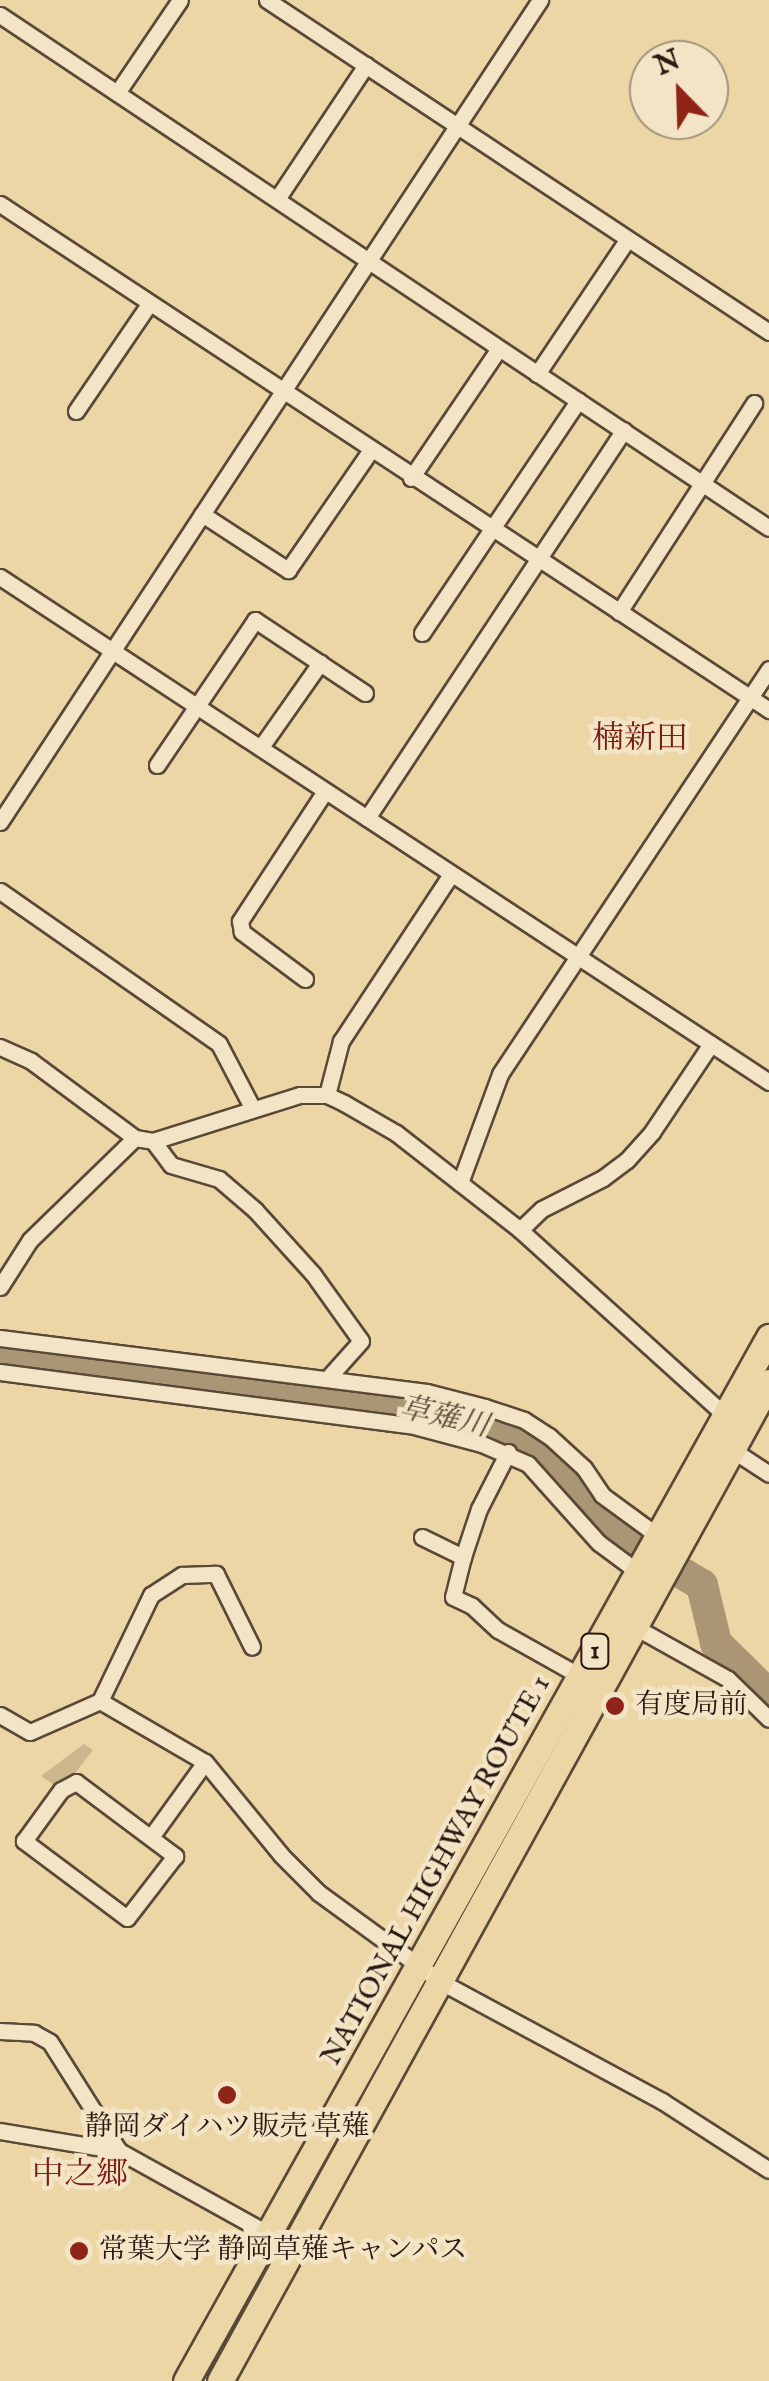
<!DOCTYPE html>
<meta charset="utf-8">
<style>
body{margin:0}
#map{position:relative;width:769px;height:2381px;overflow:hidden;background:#ecd6a6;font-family:"IM FELL English","Noto Serif JP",serif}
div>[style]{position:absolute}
.green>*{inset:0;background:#cbb68d}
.river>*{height:32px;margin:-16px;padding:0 16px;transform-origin:16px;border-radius:16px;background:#aa9674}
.roads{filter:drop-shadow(2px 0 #5a4838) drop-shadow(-2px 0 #5a4838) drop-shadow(0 2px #5a4838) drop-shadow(0 -2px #5a4838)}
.minor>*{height:15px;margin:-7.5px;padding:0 7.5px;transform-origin:7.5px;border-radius:7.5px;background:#f3e4c5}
.trunk>*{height:25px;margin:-12.5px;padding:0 12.5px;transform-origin:12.5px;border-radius:12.5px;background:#ecd6a6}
.dots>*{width:28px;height:28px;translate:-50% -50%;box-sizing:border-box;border:5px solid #f3e4c5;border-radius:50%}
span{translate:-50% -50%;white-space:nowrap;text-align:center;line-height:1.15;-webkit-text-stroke:9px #f3e4c5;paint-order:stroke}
.shield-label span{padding:2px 8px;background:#f3e4c5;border:2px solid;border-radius:8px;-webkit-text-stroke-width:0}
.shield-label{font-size:25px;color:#2a1913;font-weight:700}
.poi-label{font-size:28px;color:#2a1913}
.left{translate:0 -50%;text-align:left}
.street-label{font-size:28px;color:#2a1913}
.water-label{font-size:30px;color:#5d4b3a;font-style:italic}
.quarter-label{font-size:32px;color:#7a1f14}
.north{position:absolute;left:629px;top:40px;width:100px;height:100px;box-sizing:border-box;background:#f3e4c5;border:2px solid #a3937e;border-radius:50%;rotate:337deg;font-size:28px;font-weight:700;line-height:40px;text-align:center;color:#2a1913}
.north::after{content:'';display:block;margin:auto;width:35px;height:45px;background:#8f2418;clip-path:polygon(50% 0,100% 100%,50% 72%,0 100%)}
</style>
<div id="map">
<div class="green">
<i style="clip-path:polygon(84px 1744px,93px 1750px,75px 1773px,54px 1785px,41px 1776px)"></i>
</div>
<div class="river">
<i style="left:0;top:1356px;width:415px;rotate:7.2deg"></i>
<i style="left:412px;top:1408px;width:98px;rotate:14.2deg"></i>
<i style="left:507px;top:1432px;width:59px;rotate:33.1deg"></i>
<i style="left:556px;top:1464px;width:60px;rotate:51deg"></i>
<i style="left:594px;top:1511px;width:45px;rotate:41.4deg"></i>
<i style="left:628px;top:1541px;width:86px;rotate:30.7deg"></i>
<i style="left:702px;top:1585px;width:60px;rotate:76.4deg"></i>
<i style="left:716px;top:1643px;width:74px;rotate:44.5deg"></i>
</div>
<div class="roads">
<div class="minor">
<i style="left:267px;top:0;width:602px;rotate:33.48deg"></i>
<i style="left:0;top:15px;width:924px;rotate:33.71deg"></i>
<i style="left:117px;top:93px;width:112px;rotate:-55.9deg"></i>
<i style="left:277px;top:199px;width:161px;rotate:-56.4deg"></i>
<i style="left:0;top:204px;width:921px;rotate:33.34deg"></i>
<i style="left:537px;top:374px;width:161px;rotate:-56.1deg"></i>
<i style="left:76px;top:411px;width:130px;rotate:-55.7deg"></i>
<i style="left:411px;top:478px;width:155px;rotate:-55.8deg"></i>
<i style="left:202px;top:514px;width:103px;rotate:33.1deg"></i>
<i style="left:288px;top:570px;width:145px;rotate:-55.4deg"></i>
<i style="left:0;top:577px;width:920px;rotate:33.29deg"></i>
<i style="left:619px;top:612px;width:249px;rotate:-57.1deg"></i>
<i style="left:422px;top:633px;width:280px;rotate:-56.1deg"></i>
<i style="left:261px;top:747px;width:103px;rotate:-54.9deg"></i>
<i style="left:157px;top:765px;width:175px;rotate:-55.9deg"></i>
<i style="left:255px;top:620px;width:132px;rotate:33.6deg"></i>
<i style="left:367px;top:818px;width:465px;rotate:-56.5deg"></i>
<i style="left:0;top:822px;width:984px;rotate:-56.7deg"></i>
<i style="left:0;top:891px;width:267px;rotate:34.9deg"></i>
<i style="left:219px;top:1044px;width:71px;rotate:62.4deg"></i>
<i style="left:305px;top:979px;width:79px;rotate:-143.3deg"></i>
<i style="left:242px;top:932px;width:11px;rotate:-100deg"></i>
<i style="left:240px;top:921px;width:155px;rotate:-56.8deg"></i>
<i style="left:0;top:1047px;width:34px;rotate:24deg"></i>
<i style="left:31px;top:1061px;width:129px;rotate:36.5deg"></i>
<i style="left:135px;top:1138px;width:18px;rotate:9deg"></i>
<i style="left:153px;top:1141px;width:154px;rotate:-17.4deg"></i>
<i style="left:300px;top:1095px;width:27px"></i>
<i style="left:327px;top:1095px;width:19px;rotate:25deg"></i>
<i style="left:344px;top:1103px;width:60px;rotate:30deg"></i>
<i style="left:396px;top:1133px;width:157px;rotate:38deg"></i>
<i style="left:520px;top:1230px;width:276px;rotate:42.1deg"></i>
<i style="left:725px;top:1415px;width:6px;rotate:72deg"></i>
<i style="left:327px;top:1095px;width:56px;rotate:-75.5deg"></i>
<i style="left:341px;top:1041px;width:200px;rotate:-56.6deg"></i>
<i style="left:153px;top:1141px;width:30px;rotate:53deg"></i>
<i style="left:171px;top:1165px;width:50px;rotate:16.3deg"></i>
<i style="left:219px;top:1179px;width:48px;rotate:40.7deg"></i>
<i style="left:255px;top:1210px;width:86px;rotate:47.8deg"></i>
<i style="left:313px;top:1274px;width:82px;rotate:54.4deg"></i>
<i style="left:361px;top:1341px;width:51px;rotate:131.8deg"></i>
<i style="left:460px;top:1183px;width:116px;rotate:-69.8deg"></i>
<i style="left:500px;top:1074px;width:486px;rotate:-56.4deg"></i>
<i style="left:520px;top:1230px;width:30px;rotate:-44deg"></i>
<i style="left:542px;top:1209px;width:68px;rotate:-26.9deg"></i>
<i style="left:603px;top:1178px;width:30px;rotate:-37deg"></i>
<i style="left:627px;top:1160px;width:38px;rotate:-48deg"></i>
<i style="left:652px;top:1132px;width:106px;rotate:-56.2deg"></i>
<i style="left:0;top:1287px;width:56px;rotate:-57.4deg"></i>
<i style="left:30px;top:1240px;width:146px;rotate:-44.2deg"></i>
<i style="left:0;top:1338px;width:430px;rotate:7.2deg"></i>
<i style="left:427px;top:1392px;width:60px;rotate:14.5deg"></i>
<i style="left:485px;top:1407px;width:41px;rotate:18.4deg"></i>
<i style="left:524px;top:1420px;width:30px;rotate:33deg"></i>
<i style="left:549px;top:1436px;width:47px;rotate:42.4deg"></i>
<i style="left:584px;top:1468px;width:32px;rotate:56deg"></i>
<i style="left:602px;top:1495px;width:69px;rotate:36.2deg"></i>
<i style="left:0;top:1372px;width:413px;rotate:7.4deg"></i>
<i style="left:410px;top:1425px;width:74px;rotate:14.8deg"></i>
<i style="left:482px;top:1444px;width:50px;rotate:23.5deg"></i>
<i style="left:528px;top:1464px;width:106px;rotate:48.1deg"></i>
<i style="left:599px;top:1543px;width:49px;rotate:36.6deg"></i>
<i style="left:730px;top:1444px;width:5px;rotate:79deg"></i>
<i style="left:731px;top:1449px;width:45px;rotate:33.3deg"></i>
<i style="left:422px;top:1537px;width:46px;rotate:26deg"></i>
<i style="left:463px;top:1557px;width:41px;rotate:104deg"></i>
<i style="left:453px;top:1597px;width:21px;rotate:25deg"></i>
<i style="left:472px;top:1606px;width:35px;rotate:43deg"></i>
<i style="left:498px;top:1630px;width:94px;rotate:29.3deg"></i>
<i style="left:463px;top:1557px;width:51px;rotate:-71.6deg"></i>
<i style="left:479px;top:1509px;width:64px;rotate:-63deg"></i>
<i style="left:635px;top:1627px;width:107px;rotate:29.2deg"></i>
<i style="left:728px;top:1679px;width:57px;rotate:44.3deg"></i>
<i style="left:100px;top:1701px;width:118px;rotate:-64.3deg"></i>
<i style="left:151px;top:1595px;width:37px;rotate:-33deg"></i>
<i style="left:182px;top:1575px;width:34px;rotate:-2deg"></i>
<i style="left:216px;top:1574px;width:81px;rotate:63.7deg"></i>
<i style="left:0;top:1715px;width:34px;rotate:30deg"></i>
<i style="left:30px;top:1732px;width:77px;rotate:-23.9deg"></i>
<i style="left:100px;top:1701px;width:121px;rotate:30.2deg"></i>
<i style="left:205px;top:1762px;width:120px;rotate:50.7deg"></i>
<i style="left:281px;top:1855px;width:54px;rotate:45deg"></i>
<i style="left:319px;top:1893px;width:151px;rotate:36.1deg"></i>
<i style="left:441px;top:1982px;width:251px;rotate:28.3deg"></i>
<i style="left:662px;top:2101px;width:127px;rotate:32.8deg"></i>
<i style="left:76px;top:1782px;width:124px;rotate:36.8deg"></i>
<i style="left:175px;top:1856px;width:78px;rotate:127.7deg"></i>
<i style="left:127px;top:1918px;width:129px;rotate:-143.2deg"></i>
<i style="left:24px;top:1841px;width:63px;rotate:-54deg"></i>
<i style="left:61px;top:1790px;width:17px;rotate:-28deg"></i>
<i style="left:151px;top:1837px;width:92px;rotate:-54.2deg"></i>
<i style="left:0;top:2031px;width:34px;rotate:3deg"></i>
<i style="left:34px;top:2033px;width:18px;rotate:29deg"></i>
<i style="left:50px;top:2042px;width:129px;rotate:57.7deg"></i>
<i style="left:119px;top:2151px;width:169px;rotate:29deg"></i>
<i style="left:0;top:2131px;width:121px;rotate:9.5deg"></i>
</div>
<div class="trunk">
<i style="left:186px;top:2381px;width:1196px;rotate:-60.82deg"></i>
<i style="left:220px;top:2381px;width:1140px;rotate:-61.21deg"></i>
</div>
</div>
<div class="dots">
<i style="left:615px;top:1706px;background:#8f2418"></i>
<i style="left:227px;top:2095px;background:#8f2418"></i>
<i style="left:79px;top:2251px;background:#8f2418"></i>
</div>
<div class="shield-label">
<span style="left:595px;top:1651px">1</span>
</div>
<div class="poi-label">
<span class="left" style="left:635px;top:1706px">有度局前</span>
<span style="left:227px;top:2128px">静岡ダイハツ販売 草薙</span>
<span class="left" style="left:99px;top:2251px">常葉大学 静岡草薙キャンパス</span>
</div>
<div class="street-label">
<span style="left:437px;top:1871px;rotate:-61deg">NATIONAL HIGHWAY ROUTE 1</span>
</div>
<div class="water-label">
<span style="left:444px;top:1418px;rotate:13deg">草薙川</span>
</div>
<div class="quarter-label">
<span style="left:640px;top:740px">楠新田</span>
<span style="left:80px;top:2176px">中之郷</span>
</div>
<div class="north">N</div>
</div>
